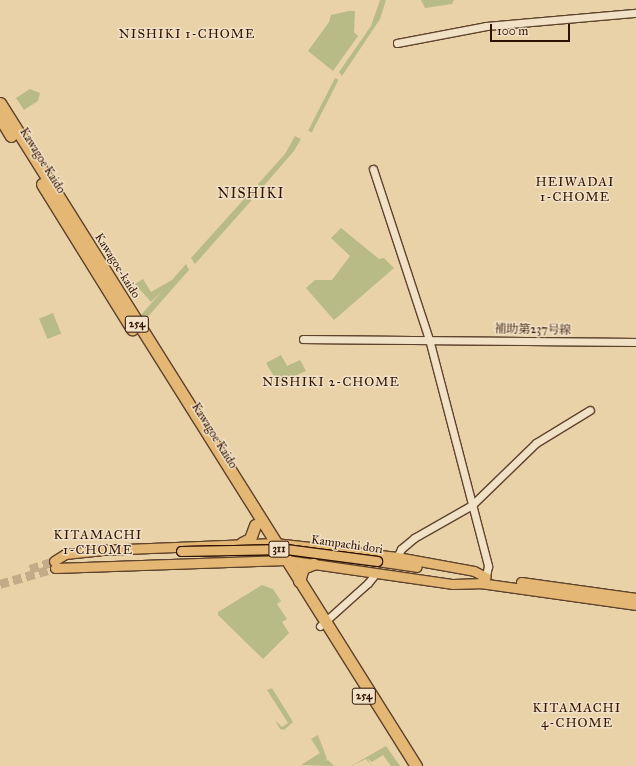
<!DOCTYPE html>
<meta charset="utf-8">
<style>
body{margin:0}
#map{position:relative;width:636px;height:766px;overflow:hidden;background:#e9d1a8;font-family:"IM FELL Great Primer","Noto Serif JP",serif}
div>[style]{position:absolute}
.green>*{inset:0;background:#b9bb86;transform-origin:0 0}
.major-tunnel>*{height:9px;margin-top:-4.5px;transform-origin:0;background:repeating-linear-gradient(90deg,#c4ab87 0 9px,transparent 0 13.5px)}
.roads{filter:drop-shadow(1px 0 #5e422c) drop-shadow(-1px 0 #5e422c) drop-shadow(0 1px #5e422c) drop-shadow(0 -1px #5e422c)}
.minor>*{height:7px;margin:-3.5px;padding:0 3.5px;transform-origin:3.5px;border-radius:3.5px;background:#f1e1c6}
.major>*{height:9px;margin:-4.5px;padding:0 4.5px;transform-origin:4.5px;border-radius:4.5px;background:#e4b874}
.highway>*{height:11px;margin:-5.5px;padding:0 5.5px;transform-origin:5.5px;border-radius:5.5px;background:#e4b874}
.bridges{filter:drop-shadow(1px 0 #301203) drop-shadow(-1px 0 #301203) drop-shadow(0 1px #301203) drop-shadow(0 -1px #301203)}
.major-bridge>*{height:9px;margin:-4.5px;padding:0 4.5px;transform-origin:4.5px;border-radius:4.5px;background:#e4b874}
span{translate:-50% -50%;white-space:nowrap;text-align:center;line-height:1.15;-webkit-text-stroke:3px #f1e1c6;paint-order:stroke}
.shield-label span{padding:1px 3px;background:#f1e1c6;border:1px solid;border-radius:3px;-webkit-text-stroke-width:0}
.shield-label{font-size:11px;color:#301203;font-weight:700}
.street-label{font-size:12px;color:#301203}
.neighbourhood-label{font-size:13px;color:#301203;letter-spacing:1px}
.quarter-label{font-size:14px;color:#301203;letter-spacing:1px}
.scale{position:absolute;left:490px;top:24px;width:80px;height:18px;box-sizing:border-box;border:2px solid #301203;border-top:0;padding-left:5px;font-size:12px;line-height:14px;white-space:nowrap;color:#301203;-webkit-text-stroke:3px #f1e1c6;paint-order:stroke}
</style>
<div id="map">
<div class="green">
<i style="clip-path:polygon(380px 0,386px 0,380px 19px,342px 76px,339px 72px,371px 26px)"></i>
<i style="clip-path:polygon(421px 0,454px 0,452px 4px,425px 8px)"></i>
<i style="clip-path:polygon(349px 11px,355px 11px,354px 32px,358px 36px,333px 71px,308px 51px,329px 22px,331px 15px)"></i>
<i style="left:335px;top:78px;width:4px;height:59px;rotate:27deg"></i>
<i style="clip-path:polygon(30px 89px,40px 93px,38px 101px,24px 110px,16px 98px)"></i>
<i style="clip-path:polygon(295px 136px,301px 139px,294px 151px,261px 189px,258px 184px,285px 154px)"></i>
<i style="clip-path:polygon(254px 188px,257px 194px,195px 264px,191px 258px)"></i>
<i style="clip-path:polygon(341px 228px,379px 259px,384px 258px,394px 268px,334px 320px,306px 288px,315px 280px,332px 280px,350px 256px,331px 238px)"></i>
<i style="clip-path:polygon(186px 264px,189px 270px,144px 321px,141px 315px,163px 290px,151px 302px,135px 284px,143px 279px,151px 292px,172px 280px)"></i>
<i style="left:53px;top:313px;width:22px;height:15px;rotate:68deg"></i>
<i style="clip-path:polygon(281px 355px,287px 366px,300px 360px,306px 371px,278px 383px,266px 363px)"></i>
<i style="clip-path:polygon(262px 585px,273px 589px,281px 601px,277px 604px,287px 619px,282px 622px,289px 633px,263px 659px,218px 615px,218px 612px)"></i>
<i style="clip-path:polygon(272px 688px,293px 722px,284px 730px,280px 729px,275px 720px,282px 727px,288px 723px,267px 690px)"></i>
<i style="clip-path:polygon(318px 735px,327px 759px,325px 761px,328px 760px,334px 766px,301px 765px,320px 753px,311px 739px)"></i>
<i style="clip-path:polygon(386px 746px,400px 766px,391px 766px,383px 755px,372px 762px,367px 758px,372px 766px,366px 759px,351px 766px)"></i>
</div>
<div class="major-tunnel">
<i style="left:30px;top:569px;width:25px;rotate:-18deg"></i>
<i style="left:0;top:584px;width:57px;rotate:-16.2deg"></i>
</div>
<div class="roads">
<div class="minor">
<i style="left:397px;top:43px;width:91px;rotate:-10.8deg"></i>
<i style="left:486px;top:26px;width:151px;rotate:-5deg"></i>
<i style="left:373px;top:169px;width:179px;rotate:71.8deg"></i>
<i style="left:429px;top:339px;width:235px;rotate:75.4deg"></i>
<i style="left:488px;top:566px;width:15px;rotate:101deg"></i>
<i style="left:303px;top:339px;width:333px;rotate:0.5deg"></i>
<i style="left:397px;top:557px;width:9px;rotate:-63deg"></i>
<i style="left:401px;top:549px;width:17px;rotate:-40deg"></i>
<i style="left:414px;top:538px;width:67px;rotate:-29.6deg"></i>
<i style="left:472px;top:505px;width:89px;rotate:-44.1deg"></i>
<i style="left:536px;top:443px;width:63px;rotate:-31.4deg"></i>
<i style="left:320px;top:626px;width:64px;rotate:-41.9deg"></i>
<i style="left:368px;top:583px;width:13px;rotate:-51deg"></i>
</div>
<div class="major">
<i style="left:54px;top:561px;width:13px;rotate:-32deg"></i>
<i style="left:65px;top:554px;width:36px;rotate:-6deg"></i>
<i style="left:101px;top:550px;width:174px;rotate:-2.3deg"></i>
<i style="left:275px;top:543px;width:123px;rotate:6.5deg"></i>
<i style="left:397px;top:557px;width:78px;rotate:10.3deg"></i>
<i style="left:474px;top:571px;width:13px;rotate:27deg"></i>
<i style="left:377px;top:561px;width:40px;rotate:8.5deg"></i>
<i style="left:55px;top:568px;width:231px;rotate:-2deg"></i>
<i style="left:286px;top:560px;width:169px;rotate:8.2deg"></i>
<i style="left:453px;top:584px;width:32px;rotate:-2deg"></i>
<i style="left:521px;top:582px;width:116px;rotate:7.9deg"></i>
<i style="left:480px;top:583px;width:158px;rotate:8deg"></i>
</div>
<div class="highway">
<i style="left:0;top:103px;width:783px;rotate:57.89deg"></i>
<i style="left:0;top:118px;width:21px;rotate:59deg"></i>
<i style="left:42px;top:184px;width:171px;rotate:58.2deg"></i>
<i style="left:242px;top:543px;width:9px;rotate:-27deg"></i>
<i style="left:250px;top:539px;width:15px;rotate:-70deg"></i>
<i style="left:299px;top:581px;width:14px;rotate:-73deg"></i>
<i style="left:303px;top:568px;width:11px;rotate:-22deg"></i>
</div>
</div>
<div class="bridges">
<div class="major-bridge">
<i style="left:181px;top:551px;width:105px;rotate:-1.1deg"></i>
<i style="left:286px;top:549px;width:92px;rotate:7.5deg"></i>
</div>
</div>
<div class="shield-label">
<span style="left:137px;top:324px">254</span>
<span style="left:279px;top:549px">311</span>
<span style="left:364px;top:696px">254</span>
</div>
<div class="street-label">
<span style="left:42px;top:161px;rotate:58deg">Kawagoe Kaido</span>
<span style="left:117px;top:266px;rotate:58deg">Kawagoe-kaido</span>
<span style="left:533px;top:330px;rotate:1deg">補助第237号線</span>
<span style="left:214px;top:436px;rotate:58deg">Kawagoe Kaido</span>
<span style="left:347px;top:545px;rotate:8deg">Kampachi dori</span>
</div>
<div class="neighbourhood-label">
<span style="left:187px;top:34px">NISHIKI 1-CHOME</span>
<span style="left:575px;top:190px">HEIWADAI<br>1-CHOME</span>
<span style="left:331px;top:382px">NISHIKI 2-CHOME</span>
<span style="left:98px;top:543px">KITAMACHI<br>1-CHOME</span>
<span style="left:577px;top:716px">KITAMACHI<br>4-CHOME</span>
</div>
<div class="quarter-label">
<span style="left:251px;top:194px">NISHIKI</span>
</div>
<div class="scale">100 m</div>
</div>
